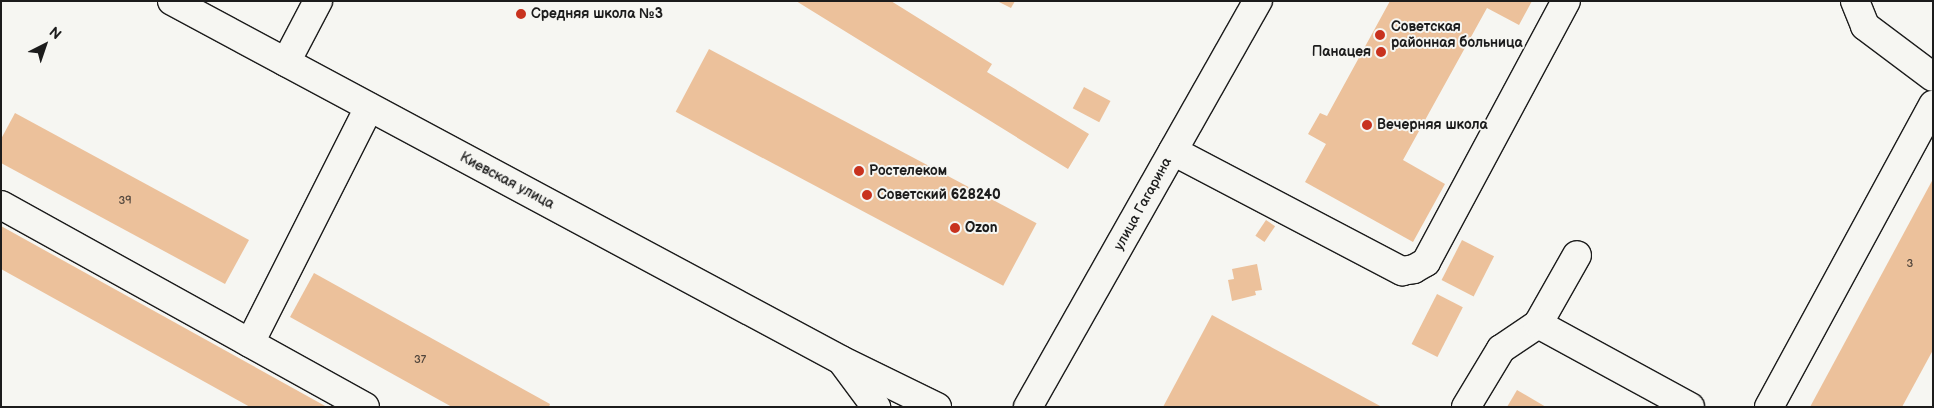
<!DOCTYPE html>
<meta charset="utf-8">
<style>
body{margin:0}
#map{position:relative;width:1934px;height:408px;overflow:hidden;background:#f6f6f2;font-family:"Balsamiq Sans",sans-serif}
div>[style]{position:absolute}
.building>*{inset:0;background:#ecc19b;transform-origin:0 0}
.roads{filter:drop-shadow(1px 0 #1c1c1c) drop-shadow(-1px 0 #1c1c1c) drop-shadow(0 1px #1c1c1c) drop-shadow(0 -1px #1c1c1c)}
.minor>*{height:28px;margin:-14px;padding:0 14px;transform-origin:14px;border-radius:14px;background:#f6f6f2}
.major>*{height:28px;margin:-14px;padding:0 14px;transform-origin:14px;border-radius:14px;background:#f6f6f2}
.dots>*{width:14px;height:14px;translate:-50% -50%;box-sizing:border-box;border:2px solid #f6f6f2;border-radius:50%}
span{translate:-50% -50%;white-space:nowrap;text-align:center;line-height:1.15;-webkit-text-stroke:4px #f6f6f2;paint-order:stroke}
.number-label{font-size:11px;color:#50453c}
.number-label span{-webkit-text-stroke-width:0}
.poi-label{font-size:14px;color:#1c1c1c;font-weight:700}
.left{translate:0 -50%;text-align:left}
.right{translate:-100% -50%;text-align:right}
.street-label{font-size:14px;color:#1c1c1c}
.frame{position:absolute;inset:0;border:2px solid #1c1c1c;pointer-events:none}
.north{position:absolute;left:20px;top:20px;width:50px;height:50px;-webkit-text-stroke:4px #f6f6f2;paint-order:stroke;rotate:41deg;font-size:14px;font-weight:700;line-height:20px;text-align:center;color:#1c1c1c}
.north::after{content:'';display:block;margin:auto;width:18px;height:22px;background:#1c1c1c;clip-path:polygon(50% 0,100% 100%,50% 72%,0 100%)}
</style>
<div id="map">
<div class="building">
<i style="clip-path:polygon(796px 1px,891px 1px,992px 64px,987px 72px,1089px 134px,1068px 169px)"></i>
<i style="clip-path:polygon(997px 1px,1015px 1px,1011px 8px)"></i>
<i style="clip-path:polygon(1390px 1px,1532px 1px,1519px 25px,1487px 8px,1403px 160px,1445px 184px,1413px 242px,1305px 182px,1326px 144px,1308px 134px,1320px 113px,1327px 116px)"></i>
<i style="left:709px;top:49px;width:371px;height:71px;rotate:28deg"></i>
<i style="left:1084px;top:87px;width:30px;height:24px;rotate:28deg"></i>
<i style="clip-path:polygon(15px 113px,249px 240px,225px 284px,1px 163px,1px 139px)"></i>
<i style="clip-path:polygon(1933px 179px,1933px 350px,1902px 407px,1810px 407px)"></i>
<i style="left:1266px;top:220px;width:11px;height:19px;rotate:34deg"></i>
<i style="clip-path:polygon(1px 226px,327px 407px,250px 407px,1px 269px)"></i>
<i style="left:1462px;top:240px;width:36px;height:45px;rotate:27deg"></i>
<i style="clip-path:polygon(1257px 264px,1262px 290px,1255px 291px,1256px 295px,1232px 301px,1228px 280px,1234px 279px,1232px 269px)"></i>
<i style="clip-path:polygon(314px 273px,550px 404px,549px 407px,452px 407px,290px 317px)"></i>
<i style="left:1437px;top:294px;width:29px;height:56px;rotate:27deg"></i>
<i style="clip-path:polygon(1212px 315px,1382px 407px,1163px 407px)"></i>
<i style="clip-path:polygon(1517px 390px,1546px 407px,1507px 407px)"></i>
</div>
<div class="roads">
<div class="minor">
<i style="left:1855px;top:1px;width:27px;rotate:68deg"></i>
<i style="left:1865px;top:26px;width:85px;rotate:36.9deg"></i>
<i style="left:286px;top:62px;width:69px;rotate:-62.3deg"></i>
<i style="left:1173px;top:151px;width:259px;rotate:27.7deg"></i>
<i style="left:1402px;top:271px;width:12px;rotate:-9deg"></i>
<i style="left:1414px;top:269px;width:14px;rotate:-30deg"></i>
<i style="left:1426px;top:262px;width:296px;rotate:-61.8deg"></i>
<i style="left:1px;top:205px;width:416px;rotate:29deg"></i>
<i style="left:1538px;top:324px;width:79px;rotate:-60.5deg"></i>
<i style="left:250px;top:343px;width:264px;rotate:-63.2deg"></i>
<i style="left:1028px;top:407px;width:467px;rotate:-60.5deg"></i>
<i style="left:1466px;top:407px;width:68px;rotate:-58.9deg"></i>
<i style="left:1501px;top:349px;width:45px;rotate:-34deg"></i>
<i style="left:1538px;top:324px;width:173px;rotate:28.6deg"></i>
<i style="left:1769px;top:407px;width:344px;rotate:-61.5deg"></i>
</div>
<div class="major">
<i style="left:172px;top:1px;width:759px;rotate:28.22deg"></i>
<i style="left:841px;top:360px;width:107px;rotate:26.1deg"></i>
<i style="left:844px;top:364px;width:54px;rotate:53.3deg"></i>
</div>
</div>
<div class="dots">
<i style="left:521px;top:14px;background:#c8321e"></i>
<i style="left:1380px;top:35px;background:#c8321e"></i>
<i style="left:1381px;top:52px;background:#c8321e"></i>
<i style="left:1367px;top:125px;background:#c8321e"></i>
<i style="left:859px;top:171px;background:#c8321e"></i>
<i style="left:867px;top:195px;background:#c8321e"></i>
<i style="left:955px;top:228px;background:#c8321e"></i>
</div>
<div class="number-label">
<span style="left:125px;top:201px">39</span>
<span style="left:1910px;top:264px">3</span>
<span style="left:420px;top:360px">37</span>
</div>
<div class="poi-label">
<span class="left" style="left:531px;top:14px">Средняя школа №3</span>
<span class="left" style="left:1391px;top:35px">Советская<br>районная больница</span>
<span class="right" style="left:1371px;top:52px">Панацея</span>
<span class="left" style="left:1377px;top:125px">Вечерняя школа</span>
<span class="left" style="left:869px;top:171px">Ростелеком</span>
<span class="left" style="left:877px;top:195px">Советский 628240</span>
<span class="left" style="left:965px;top:228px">Ozon</span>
</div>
<div class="street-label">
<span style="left:507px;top:181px;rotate:28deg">Киевская улица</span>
<span style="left:1143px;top:204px;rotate:-61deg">улица Гагарина</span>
</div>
<div class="frame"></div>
<div class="north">N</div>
</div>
